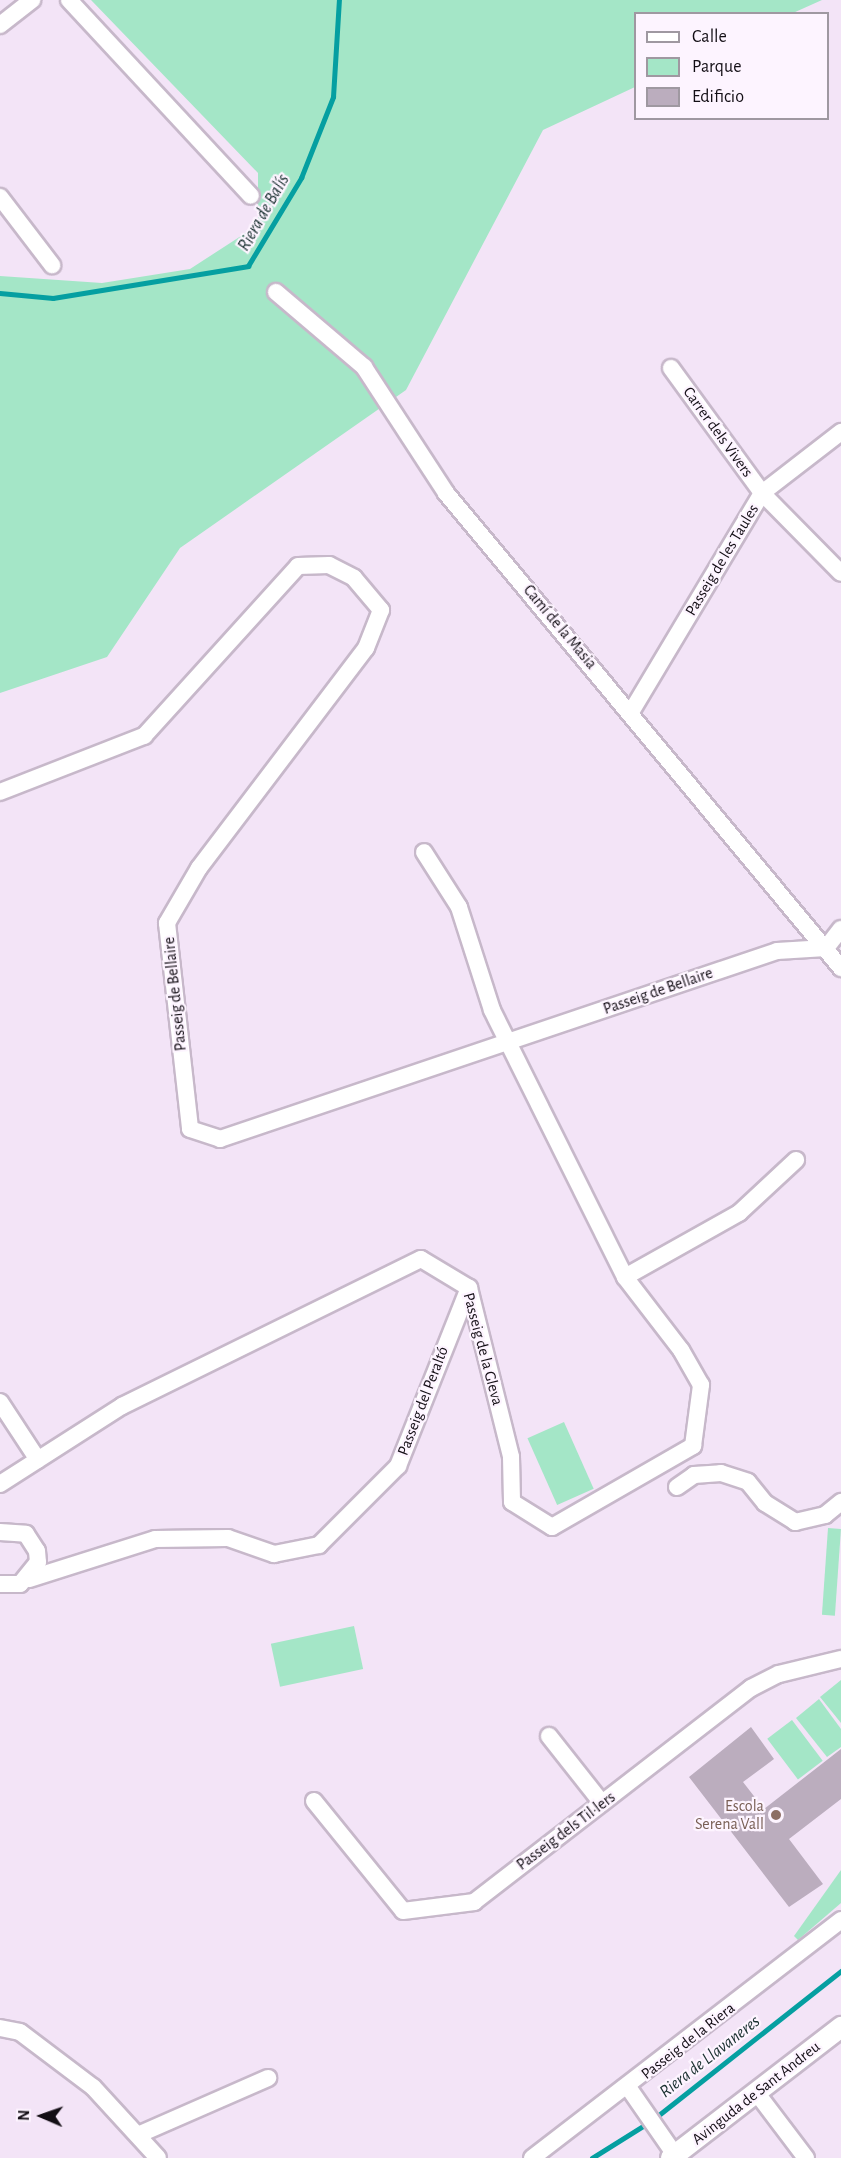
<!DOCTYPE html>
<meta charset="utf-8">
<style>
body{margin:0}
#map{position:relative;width:841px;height:2158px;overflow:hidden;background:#f3e4f7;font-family:"Alegreya Sans",sans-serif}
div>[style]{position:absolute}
.green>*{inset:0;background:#a4e6c7;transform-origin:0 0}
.stream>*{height:4.5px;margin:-2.25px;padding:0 2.25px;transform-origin:2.25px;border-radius:2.25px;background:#059fa1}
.building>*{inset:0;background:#bbadbe}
.roads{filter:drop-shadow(2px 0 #c7b8ca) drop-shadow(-2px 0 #c7b8ca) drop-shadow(0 2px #c7b8ca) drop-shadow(0 -2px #c7b8ca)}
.minor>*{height:16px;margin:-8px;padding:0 8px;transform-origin:8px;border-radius:8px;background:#fff}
.tertiary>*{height:20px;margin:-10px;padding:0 10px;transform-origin:10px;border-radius:10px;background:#fff}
.dots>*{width:16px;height:16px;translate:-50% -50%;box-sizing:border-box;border:3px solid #fdf4ff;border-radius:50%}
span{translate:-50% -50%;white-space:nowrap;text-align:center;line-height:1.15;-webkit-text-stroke:4.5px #fdf4ff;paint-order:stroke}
.street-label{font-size:16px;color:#130e15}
.education-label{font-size:16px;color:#785e54}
.right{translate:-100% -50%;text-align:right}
.water-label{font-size:18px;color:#1a3030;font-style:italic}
.legend{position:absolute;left:634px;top:12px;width:195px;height:108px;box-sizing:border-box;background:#fdf4ff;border:2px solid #9f98a1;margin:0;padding:8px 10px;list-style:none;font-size:18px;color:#130e15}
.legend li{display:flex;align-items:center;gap:12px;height:30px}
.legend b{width:30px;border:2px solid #9f98a1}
.north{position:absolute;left:12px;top:2086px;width:60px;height:60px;-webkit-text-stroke:4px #fdf4ff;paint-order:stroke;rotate:272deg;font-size:16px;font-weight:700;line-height:24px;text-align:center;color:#130e15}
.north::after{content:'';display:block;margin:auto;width:21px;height:27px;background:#130e15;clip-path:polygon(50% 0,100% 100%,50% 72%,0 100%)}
</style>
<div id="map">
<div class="green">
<i style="clip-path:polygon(91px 0,822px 0,793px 13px,636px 14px,635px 87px,543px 130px,406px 390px,180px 548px,107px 657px,0 693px,0 276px,102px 283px,190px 269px,258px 225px,258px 173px)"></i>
<i style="left:564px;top:1422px;width:73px;height:40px;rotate:66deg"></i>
<i style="left:828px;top:1528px;width:13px;height:87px;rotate:4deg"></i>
<i style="left:354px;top:1626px;width:44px;height:85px;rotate:78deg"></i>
<i style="clip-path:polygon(841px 1680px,841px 1723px,820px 1697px)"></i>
<i style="clip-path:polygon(819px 1699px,841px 1729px,841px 1747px,827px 1757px,796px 1718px)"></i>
<i style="left:792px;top:1720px;width:51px;height:31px;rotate:53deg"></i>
<i style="clip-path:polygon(841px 1870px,841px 1903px,798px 1940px,794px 1936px)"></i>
</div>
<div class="stream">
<i style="left:0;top:293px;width:53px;rotate:5.4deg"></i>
<i style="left:53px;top:298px;width:198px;rotate:-9.3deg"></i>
<i style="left:248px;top:266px;width:103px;rotate:-58.9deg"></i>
<i style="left:301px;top:178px;width:87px;rotate:-68.4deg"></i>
<i style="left:333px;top:97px;width:97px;rotate:-86.5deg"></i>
<i style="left:655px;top:2118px;width:237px;rotate:-38.3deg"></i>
<i style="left:592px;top:2158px;width:66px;rotate:-32deg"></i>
</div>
<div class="building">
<i style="clip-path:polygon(751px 1727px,774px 1759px,743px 1782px,764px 1809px,841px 1749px,841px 1799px,789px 1839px,823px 1884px,789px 1907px,689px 1777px)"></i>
</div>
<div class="roads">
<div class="minor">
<i style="left:69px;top:0;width:267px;rotate:47.1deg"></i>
<i style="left:0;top:25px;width:41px;rotate:-38deg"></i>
<i style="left:0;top:197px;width:86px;rotate:52.6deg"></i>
<i style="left:276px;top:292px;width:116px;rotate:40.4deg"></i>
<i style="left:364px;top:367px;width:150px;rotate:56.9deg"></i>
<i style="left:446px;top:493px;width:618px;rotate:50.25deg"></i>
<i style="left:671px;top:368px;width:155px;rotate:53.9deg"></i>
<i style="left:762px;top:493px;width:112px;rotate:45.4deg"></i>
<i style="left:631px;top:712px;width:255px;rotate:-59.1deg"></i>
<i style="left:762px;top:493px;width:100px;rotate:-37.7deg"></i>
<i style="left:0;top:792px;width:155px;rotate:-21.3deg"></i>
<i style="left:144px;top:736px;width:229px;rotate:-47.8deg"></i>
<i style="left:298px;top:566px;width:31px;rotate:-2deg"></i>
<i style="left:329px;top:565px;width:28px;rotate:27deg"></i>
<i style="left:354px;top:578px;width:42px;rotate:49.8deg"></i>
<i style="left:381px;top:610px;width:41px;rotate:111.5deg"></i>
<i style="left:366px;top:648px;width:276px;rotate:127.2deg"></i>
<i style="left:199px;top:868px;width:64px;rotate:120.2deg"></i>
<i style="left:167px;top:923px;width:207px;rotate:83.6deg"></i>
<i style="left:190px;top:1129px;width:32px;rotate:18deg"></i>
<i style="left:220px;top:1139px;width:588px;rotate:-18.65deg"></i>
<i style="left:777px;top:951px;width:49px;rotate:-3.5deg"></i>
<i style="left:826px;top:948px;width:24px;rotate:-52deg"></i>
<i style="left:625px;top:1277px;width:131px;rotate:-29.3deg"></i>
<i style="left:739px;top:1213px;width:78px;rotate:-42.9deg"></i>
<i style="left:0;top:1402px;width:69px;rotate:56.8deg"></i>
<i style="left:0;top:1484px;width:145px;rotate:-32.6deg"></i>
<i style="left:122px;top:1406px;width:333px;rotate:-26.2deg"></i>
<i style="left:421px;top:1259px;width:56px;rotate:31.1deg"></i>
<i style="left:469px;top:1288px;width:174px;rotate:76deg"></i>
<i style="left:511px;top:1457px;width:45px;rotate:88.7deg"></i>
<i style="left:512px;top:1502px;width:47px;rotate:32deg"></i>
<i style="left:552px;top:1527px;width:163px;rotate:-29.9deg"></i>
<i style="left:693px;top:1446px;width:62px;rotate:-82.5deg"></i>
<i style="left:701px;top:1385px;width:40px;rotate:-119.7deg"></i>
<i style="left:681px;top:1350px;width:92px;rotate:-127.5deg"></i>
<i style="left:625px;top:1277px;width:298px;rotate:-116.5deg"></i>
<i style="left:492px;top:1010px;width:108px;rotate:-107.8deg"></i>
<i style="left:459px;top:907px;width:65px;rotate:-122.5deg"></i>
<i style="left:677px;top:1487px;width:21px;rotate:-35deg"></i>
<i style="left:694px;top:1475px;width:27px;rotate:-4deg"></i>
<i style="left:721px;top:1473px;width:28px;rotate:18deg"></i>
<i style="left:748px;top:1482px;width:27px;rotate:51deg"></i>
<i style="left:765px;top:1503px;width:36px;rotate:32deg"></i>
<i style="left:795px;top:1522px;width:31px;rotate:-13deg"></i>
<i style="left:825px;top:1515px;width:21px;rotate:-39deg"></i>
<i style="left:0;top:1532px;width:26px;rotate:4deg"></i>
<i style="left:26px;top:1534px;width:20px;rotate:57deg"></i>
<i style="left:37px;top:1551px;width:11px;rotate:85deg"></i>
<i style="left:38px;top:1562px;width:28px;rotate:129deg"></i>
<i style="left:20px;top:1584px;width:20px;rotate:180deg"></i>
<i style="left:29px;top:1579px;width:132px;rotate:-17.6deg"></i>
<i style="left:155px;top:1539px;width:73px;rotate:-0.8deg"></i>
<i style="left:228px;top:1538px;width:49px;rotate:19.2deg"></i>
<i style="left:274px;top:1554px;width:46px;rotate:-11.3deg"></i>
<i style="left:319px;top:1545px;width:112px;rotate:-45deg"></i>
<i style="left:398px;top:1466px;width:192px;rotate:-68.3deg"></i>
<i style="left:549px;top:1736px;width:85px;rotate:51.7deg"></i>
<i style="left:314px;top:1801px;width:141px;rotate:51deg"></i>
<i style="left:403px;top:1911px;width:72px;rotate:-7.2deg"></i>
<i style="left:474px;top:1902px;width:350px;rotate:-37.7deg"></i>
<i style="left:751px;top:1688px;width:31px;rotate:-27deg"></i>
<i style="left:779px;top:1674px;width:64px;rotate:-13.6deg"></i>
<i style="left:0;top:2028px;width:20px;rotate:11deg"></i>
<i style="left:20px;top:2032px;width:91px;rotate:37deg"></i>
<i style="left:93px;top:2087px;width:96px;rotate:47.5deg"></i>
<i style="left:628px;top:2087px;width:83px;rotate:55.3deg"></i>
<i style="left:756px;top:2092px;width:83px;rotate:52.9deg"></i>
<i style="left:140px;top:2134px;width:140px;rotate:-23.6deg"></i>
<i style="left:532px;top:2158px;width:390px;rotate:-37.6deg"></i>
</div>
<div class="tertiary">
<i style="left:671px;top:2158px;width:215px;rotate:-37.6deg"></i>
</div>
</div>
<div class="dots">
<i style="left:776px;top:1815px;background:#8d6e63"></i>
</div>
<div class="street-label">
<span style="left:718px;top:432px;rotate:54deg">Carrer dels Vivers</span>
<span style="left:722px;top:560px;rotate:-59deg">Passeig de les Taules</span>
<span style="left:560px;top:627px;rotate:50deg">Camí de la Masia</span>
<span style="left:658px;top:991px;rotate:-19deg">Passeig de Bellaire</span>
<span style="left:175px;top:994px;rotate:-96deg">Passeig de Bellaire</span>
<span style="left:483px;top:1349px;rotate:75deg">Passeig de la Gleva</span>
<span style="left:423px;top:1401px;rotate:-69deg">Passeig del Peraltó</span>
<span style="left:566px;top:1831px;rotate:-37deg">Passeig dels Til·lers</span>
<span style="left:688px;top:2041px;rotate:-38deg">Passeig de la Riera</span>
<span style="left:756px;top:2093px;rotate:-38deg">Avinguda de Sant Andreu</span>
</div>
<div class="education-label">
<span class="right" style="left:764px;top:1815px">Escola<br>Serena Vall</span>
</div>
<div class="water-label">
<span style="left:264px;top:213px;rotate:-60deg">Riera de Balís</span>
<span style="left:710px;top:2057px;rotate:-38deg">Riera de Llavaneres</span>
</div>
<ul class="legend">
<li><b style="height:8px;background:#fff"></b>Calle</li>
<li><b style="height:16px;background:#a4e6c7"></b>Parque</li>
<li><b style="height:16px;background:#bbadbe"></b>Edificio</li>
</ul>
<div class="north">N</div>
</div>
